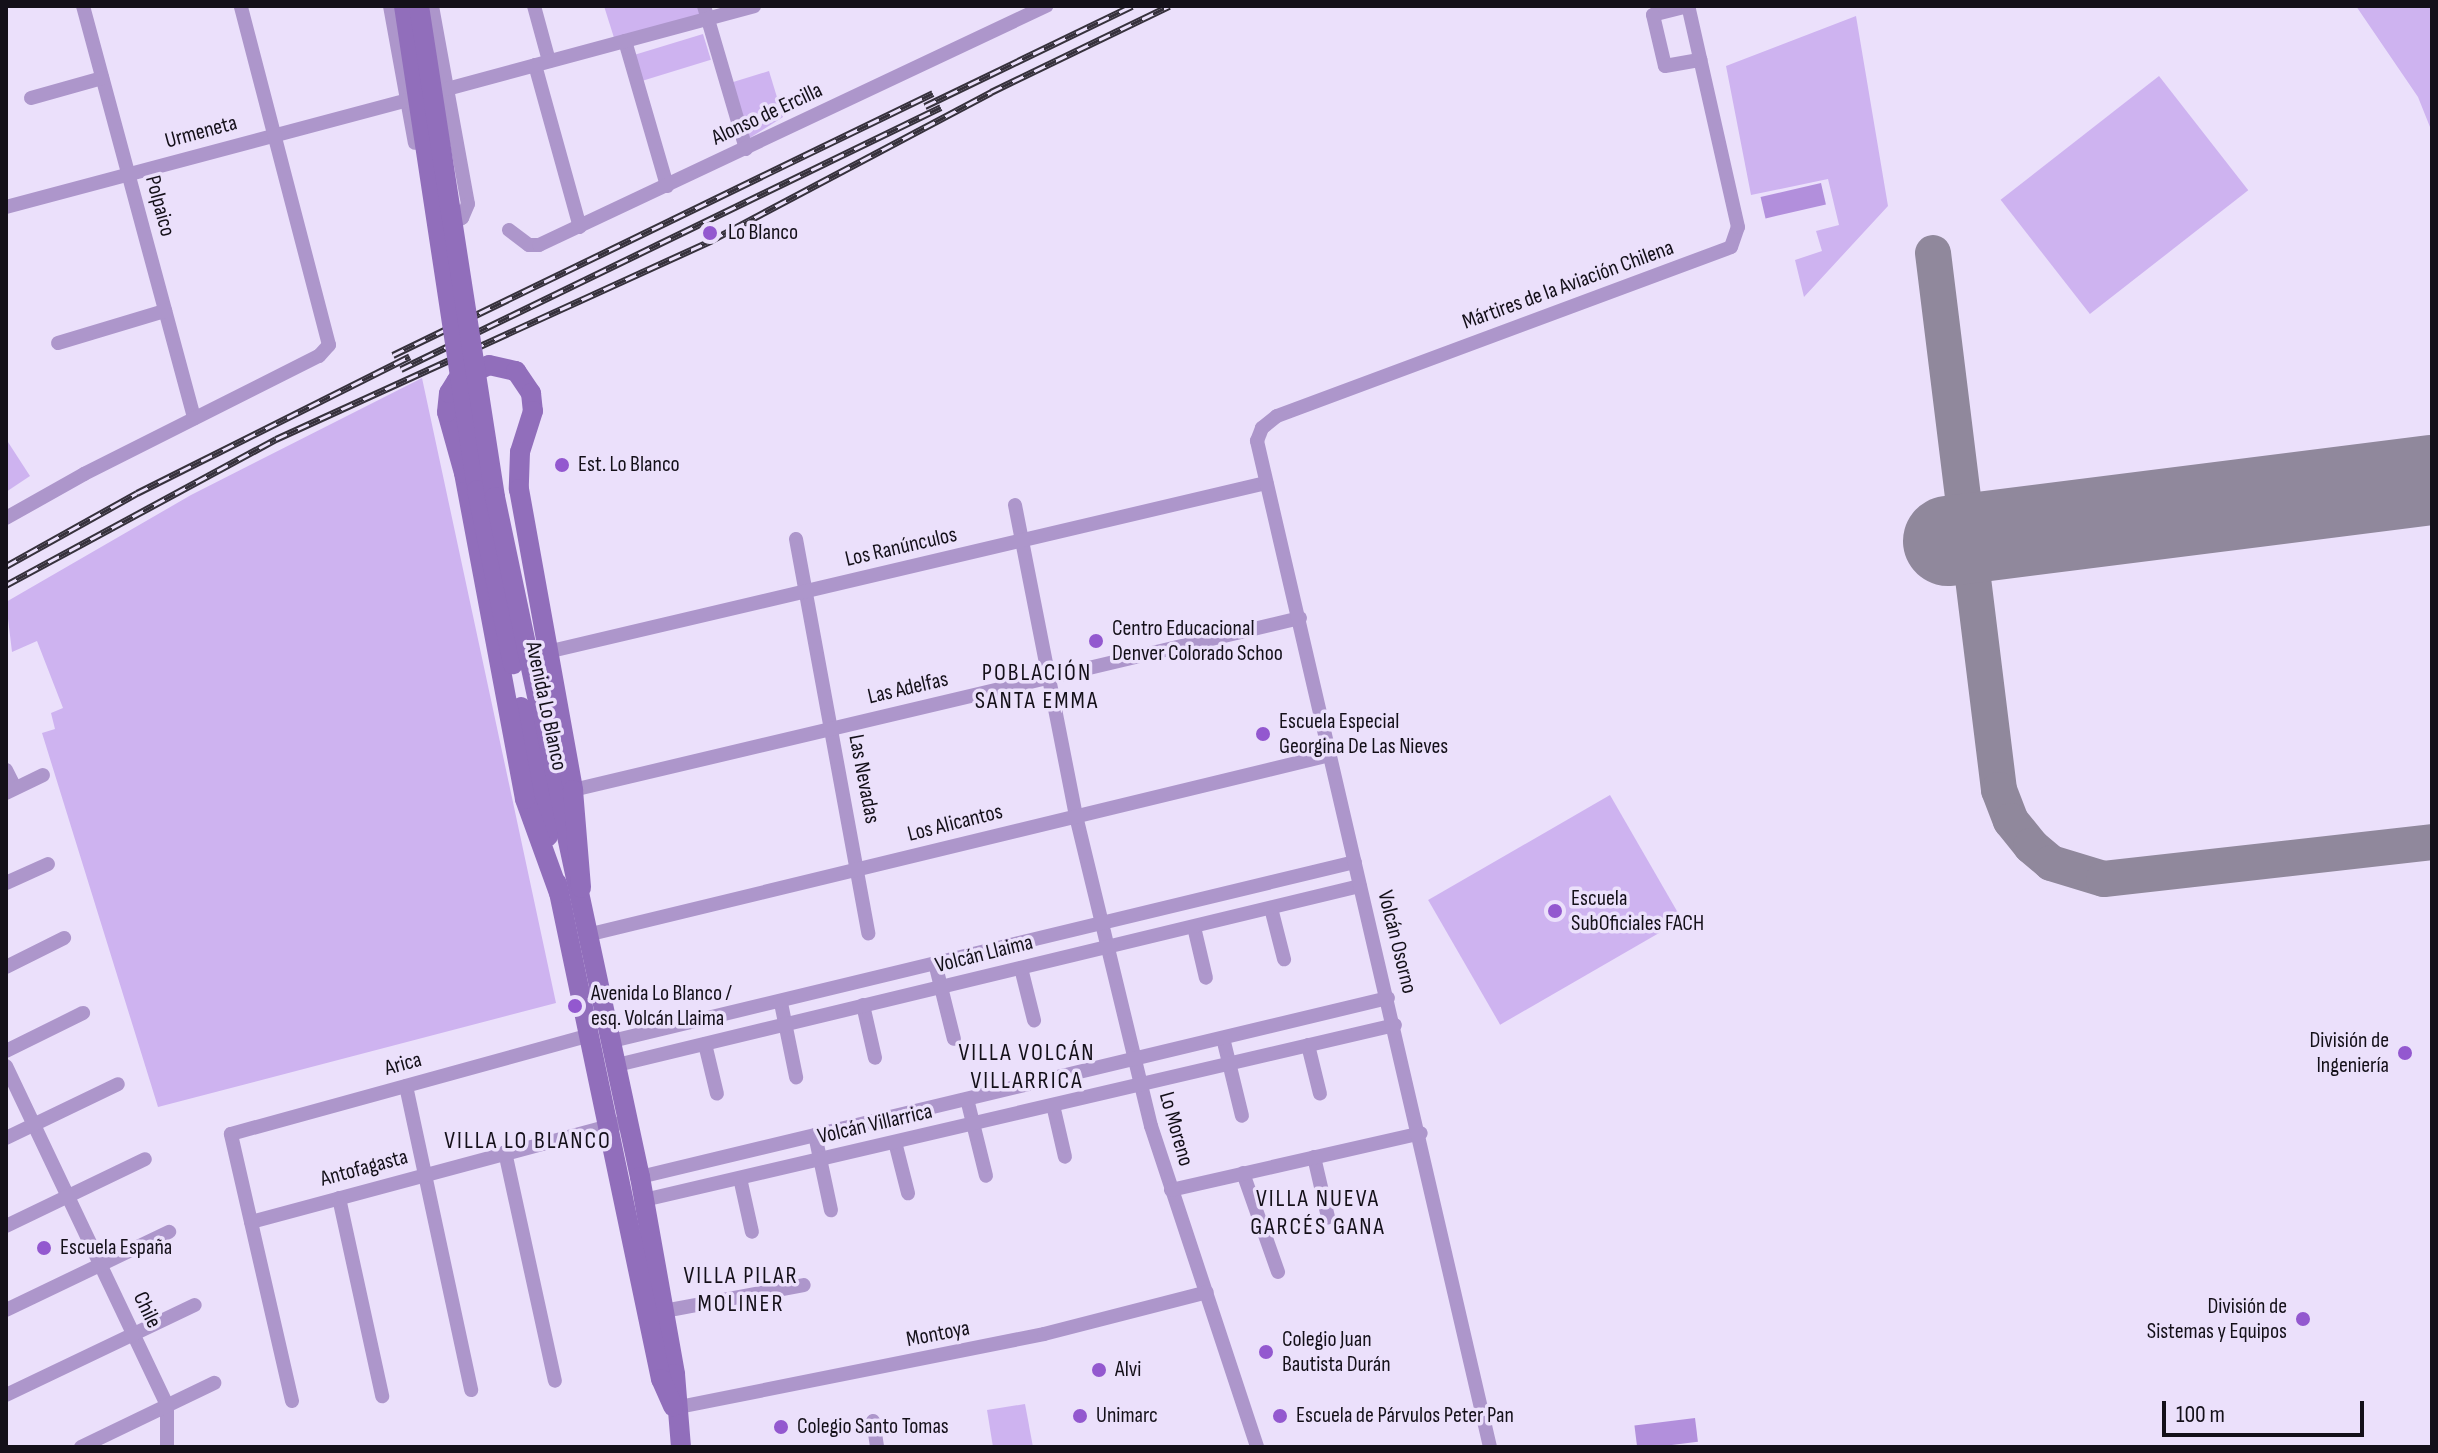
<!DOCTYPE html>
<meta charset="utf-8">
<style>
body{margin:0}
#map{position:relative;width:2438px;height:1453px;overflow:hidden;background:#ebe0fb;font-family:"Sofia Sans Condensed",sans-serif}
div>[style]{position:absolute}
.green>*{inset:0;background:#ceb3f0;transform-origin:0 0}
.water>*{inset:0;background:#b28fdc;transform-origin:0 0}
.taxiway>*{height:36px;margin:-18px;padding:0 18px;transform-origin:18px;border-radius:18px;background:#90889c}
.runway>*{height:90px;margin:-45px;padding:0 45px;transform-origin:45px;border-radius:45px;background:#90889c}
.street>*{height:14px;margin:-7px;padding:0 7px;transform-origin:7px;border-radius:7px;background:#ad96cb}
.secondary>*{height:20px;margin:-10px;padding:0 10px;transform-origin:10px;border-radius:10px;background:#916ebb}
.rail>*{height:7px;margin-top:-3.5px;transform-origin:0;background:repeating-linear-gradient(90deg,#ebe0fb 0 12px,#36313c 0 24px);box-sizing:border-box;border-block:2px solid #36313c}
.secondary-bridge>*{height:20px;margin:-10px;padding:0 10px;transform-origin:10px;border-radius:10px;background:#916ebb}
.dots>*{width:22px;height:22px;translate:-50% -50%;box-sizing:border-box;border:4px solid #ebe0fb;border-radius:50%}
span{translate:-50% -50%;white-space:nowrap;text-align:center;line-height:1.15;-webkit-text-stroke:7px #ebe0fb;paint-order:stroke}
.street-label{font-size:22px;color:#141019}
.poi-label{font-size:22px;color:#141019}
.left{translate:0 -50%;text-align:left}
.right{translate:-100% -50%;text-align:right}
.neighbourhood-label{font-size:24px;color:#141019;letter-spacing:2px}
.frame{position:absolute;inset:0;border:8px solid #141019;pointer-events:none}
.scale{position:absolute;left:2162px;top:1401px;width:202px;height:36px;box-sizing:border-box;border:4px solid #141019;border-top:0;padding-left:10px;font-size:24px;line-height:28px;white-space:nowrap;color:#141019;-webkit-text-stroke:6px #ebe0fb;paint-order:stroke}
</style>
<div id="map">
<div class="green">
<i style="clip-path:polygon(604px 6px,698px 6px,701px 16px,615px 41px)"></i>
<i style="clip-path:polygon(2356px 6px,2432px 6px,2432px 132px,2418px 97px)"></i>
<i style="clip-path:polygon(1856px 16px,1888px 206px,1804px 297px,1795px 260px,1822px 251px,1816px 231px,1839px 225px,1828px 179px,1751px 195px,1726px 66px)"></i>
<i style="left:703px;top:34px;width:27px;height:79px;rotate:73deg"></i>
<i style="clip-path:polygon(769px 71px,783px 117px,748px 139px,730px 83px)"></i>
<i style="left:2159px;top:76px;width:145px;height:201px;rotate:52deg"></i>
<i style="clip-path:polygon(422px 378px,556px 1003px,158px 1107px,42px 733px,55px 729px,51px 713px,63px 708px,37px 641px,12px 652px,6px 602px,191px 495px)"></i>
<i style="clip-path:polygon(6px 439px,30px 476px,6px 492px)"></i>
<i style="left:1610px;top:795px;width:144px;height:210px;rotate:60deg"></i>
<i style="clip-path:polygon(1025px 1404px,1033px 1447px,993px 1447px,987px 1410px)"></i>
</div>
<div class="water">
<i style="left:1821px;top:183px;width:22px;height:62px;rotate:77deg"></i>
<i style="left:1695px;top:1418px;width:24px;height:61px;rotate:83deg"></i>
</div>
<div class="taxiway">
<i style="left:1933px;top:253px;width:541px;rotate:82.99deg"></i>
<i style="left:1999px;top:790px;width:33px;rotate:69deg"></i>
<i style="left:2011px;top:821px;width:32px;rotate:51deg"></i>
<i style="left:2031px;top:846px;width:26px;rotate:40deg"></i>
<i style="left:2051px;top:863px;width:55px;rotate:16.8deg"></i>
<i style="left:2104px;top:879px;width:330px;rotate:-6.4deg"></i>
</div>
<div class="runway">
<i style="left:1948px;top:541px;width:488px;rotate:-7.2deg"></i>
</div>
<div class="street">
<i style="left:83px;top:6px;width:427px;rotate:74.9deg"></i>
<i style="left:390px;top:6px;width:139px;rotate:79.7deg"></i>
<i style="left:432px;top:6px;width:201px;rotate:79.7deg"></i>
<i style="left:468px;top:204px;width:15px;rotate:113deg"></i>
<i style="left:462px;top:218px;width:18px;rotate:151deg"></i>
<i style="left:534px;top:6px;width:57px;rotate:74.7deg"></i>
<i style="left:704px;top:6px;width:149px;rotate:73.6deg"></i>
<i style="left:1688px;top:6px;width:36px;rotate:166deg"></i>
<i style="left:1653px;top:15px;width:52px;rotate:76.8deg"></i>
<i style="left:1665px;top:66px;width:36px;rotate:-10deg"></i>
<i style="left:625px;top:41px;width:151px;rotate:73.8deg"></i>
<i style="left:535px;top:65px;width:168px;rotate:74.5deg"></i>
<i style="left:447px;top:89px;width:318px;rotate:-15.1deg"></i>
<i style="left:31px;top:98px;width:74px;rotate:-15.7deg"></i>
<i style="left:6px;top:207px;width:415px;rotate:-14.9deg"></i>
<i style="left:509px;top:230px;width:25px;rotate:37deg"></i>
<i style="left:529px;top:245px;width:10px"></i>
<i style="left:539px;top:245px;width:561px;rotate:-25.24deg"></i>
<i style="left:58px;top:343px;width:112px;rotate:-16.7deg"></i>
<i style="left:1015px;top:505px;width:317px;rotate:78.9deg"></i>
<i style="left:1076px;top:816px;width:319px;rotate:76.4deg"></i>
<i style="left:1151px;top:1126px;width:338px;rotate:71.7deg"></i>
<i style="left:6px;top:518px;width:90px;rotate:-29.4deg"></i>
<i style="left:84px;top:474px;width:263px;rotate:-26.7deg"></i>
<i style="left:319px;top:356px;width:15px;rotate:-48deg"></i>
<i style="left:329px;top:345px;width:350px;rotate:-104.6deg"></i>
<i style="left:796px;top:539px;width:401px;rotate:79.6deg"></i>
<i style="left:547px;top:652px;width:739px;rotate:-13.23deg"></i>
<i style="left:6px;top:770px;width:20px;rotate:63deg"></i>
<i style="left:573px;top:790px;width:747px;rotate:-13.31deg"></i>
<i style="left:6px;top:793px;width:41px;rotate:-25.9deg"></i>
<i style="left:6px;top:883px;width:46px;rotate:-24.3deg"></i>
<i style="left:1271px;top:908px;width:53px;rotate:75.7deg"></i>
<i style="left:1194px;top:927px;width:52px;rotate:76.8deg"></i>
<i style="left:591px;top:934px;width:760px;rotate:-13.62deg"></i>
<i style="left:935px;top:963px;width:78px;rotate:76deg"></i>
<i style="left:6px;top:967px;width:65px;rotate:-26.6deg"></i>
<i style="left:1021px;top:968px;width:54px;rotate:76deg"></i>
<i style="left:781px;top:1003px;width:76px;rotate:78.5deg"></i>
<i style="left:863px;top:1005px;width:54px;rotate:77.2deg"></i>
<i style="left:1223px;top:1038px;width:80px;rotate:76.3deg"></i>
<i style="left:612px;top:1041px;width:764px;rotate:-13.55deg"></i>
<i style="left:705px;top:1044px;width:51px;rotate:76.5deg"></i>
<i style="left:1308px;top:1045px;width:50px;rotate:76.2deg"></i>
<i style="left:6px;top:1051px;width:86px;rotate:-26.3deg"></i>
<i style="left:617px;top:1065px;width:764px;rotate:-13.55deg"></i>
<i style="left:6px;top:1066px;width:375px;rotate:64.6deg"></i>
<i style="left:167px;top:1405px;width:42px;rotate:90deg"></i>
<i style="left:406px;top:1086px;width:311px;rotate:77.9deg"></i>
<i style="left:967px;top:1099px;width:79px;rotate:76.1deg"></i>
<i style="left:1053px;top:1105px;width:53px;rotate:77deg"></i>
<i style="left:815px;top:1135px;width:77px;rotate:78deg"></i>
<i style="left:6px;top:1138px;width:124px;rotate:-25.7deg"></i>
<i style="left:895px;top:1142px;width:53px;rotate:75.7deg"></i>
<i style="left:505px;top:1152px;width:234px;rotate:77.7deg"></i>
<i style="left:1314px;top:1157px;width:62px;rotate:76.9deg"></i>
<i style="left:1243px;top:1173px;width:105px;rotate:70.5deg"></i>
<i style="left:640px;top:1177px;width:769px;rotate:-13.46deg"></i>
<i style="left:740px;top:1178px;width:55px;rotate:77.5deg"></i>
<i style="left:1171px;top:1190px;width:256px;rotate:-12.8deg"></i>
<i style="left:339px;top:1198px;width:203px;rotate:77.7deg"></i>
<i style="left:644px;top:1200px;width:771px;rotate:-13.12deg"></i>
<i style="left:251px;top:1222px;width:390px;rotate:-15deg"></i>
<i style="left:6px;top:1226px;width:154px;rotate:-25.7deg"></i>
<i style="left:6px;top:1310px;width:181px;rotate:-25.6deg"></i>
<i style="left:664px;top:1311px;width:142px;rotate:-10.5deg"></i>
<i style="left:6px;top:1395px;width:209px;rotate:-25.5deg"></i>
<i style="left:292px;top:1401px;width:274px;rotate:-102.9deg"></i>
<i style="left:231px;top:1134px;width:369px;rotate:-15.4deg"></i>
<i style="left:674px;top:1408px;width:377px;rotate:-11.3deg"></i>
<i style="left:1044px;top:1334px;width:168px;rotate:-14.4deg"></i>
<i style="left:873px;top:1421px;width:26px;rotate:81deg"></i>
<i style="left:81px;top:1447px;width:148px;rotate:-25.7deg"></i>
<i style="left:1490px;top:1447px;width:1033px;rotate:-103.04deg"></i>
<i style="left:1257px;top:441px;width:14px;rotate:-69deg"></i>
<i style="left:1262px;top:428px;width:19px;rotate:-39deg"></i>
<i style="left:1277px;top:416px;width:484px;rotate:-20.4deg"></i>
<i style="left:1731px;top:247px;width:21px;rotate:-71deg"></i>
<i style="left:1738px;top:227px;width:227px;rotate:-102.7deg"></i>
</div>
<div class="secondary">
<i style="left:529px;top:659px;width:530px;rotate:77.91deg"></i>
<i style="left:640px;top:1177px;width:200px;rotate:79.9deg"></i>
<i style="left:675px;top:1374px;width:73px;rotate:85.3deg"></i>
<i style="left:521px;top:707px;width:132px;rotate:78.2deg"></i>
<i style="left:557px;top:883px;width:507px;rotate:78.16deg"></i>
<i style="left:661px;top:1379px;width:30px;rotate:66deg"></i>
<i style="left:559px;top:893px;width:100px;rotate:-109.9deg"></i>
<i style="left:525px;top:799px;width:332px;rotate:-100.6deg"></i>
<i style="left:464px;top:473px;width:63px;rotate:-105.6deg"></i>
<i style="left:447px;top:412px;width:19px;rotate:-84deg"></i>
<i style="left:449px;top:393px;width:15px;rotate:-58deg"></i>
<i style="left:457px;top:380px;width:35px;rotate:-25deg"></i>
<i style="left:489px;top:365px;width:28px;rotate:13deg"></i>
<i style="left:516px;top:371px;width:27px;rotate:56deg"></i>
<i style="left:531px;top:393px;width:18px;rotate:84deg"></i>
<i style="left:533px;top:411px;width:43px;rotate:107.6deg"></i>
<i style="left:520px;top:452px;width:37px;rotate:92deg"></i>
<i style="left:519px;top:489px;width:306px;rotate:79.8deg"></i>
<i style="left:573px;top:790px;width:98px;rotate:85.3deg"></i>
</div>
<div class="rail">
<i style="left:925px;top:106px;width:230px;rotate:-25.8deg"></i>
<i style="left:393px;top:355px;width:600px;rotate:-25.88deg"></i>
<i style="left:401px;top:369px;width:600px;rotate:-25.88deg"></i>
<i style="left:6px;top:566px;width:150px;rotate:-29.1deg"></i>
<i style="left:137px;top:493px;width:305px;rotate:-26.6deg"></i>
<i style="left:6px;top:585px;width:307px;rotate:-28.4deg"></i>
<i style="left:276px;top:439px;width:479px;rotate:-24.5deg"></i>
<i style="left:712px;top:240px;width:316px;rotate:-27.9deg"></i>
<i style="left:991px;top:92px;width:198px;rotate:-25.8deg"></i>
</div>
<div class="secondary-bridge">
<i style="left:404px;top:6px;width:489px;rotate:81.4deg"></i>
<i style="left:477px;top:490px;width:178px;rotate:78.3deg"></i>
<i style="left:419px;top:6px;width:497px;rotate:81.2deg"></i>
<i style="left:495px;top:497px;width:166px;rotate:78.1deg"></i>
</div>
<div class="dots">
<i style="left:710px;top:233px;background:#9358cf"></i>
<i style="left:562px;top:465px;background:#9358cf"></i>
<i style="left:1096px;top:641px;background:#9358cf"></i>
<i style="left:1263px;top:734px;background:#9358cf"></i>
<i style="left:1555px;top:911px;background:#9358cf"></i>
<i style="left:575px;top:1006px;background:#9358cf"></i>
<i style="left:2405px;top:1053px;background:#9358cf"></i>
<i style="left:44px;top:1248px;background:#9358cf"></i>
<i style="left:2303px;top:1319px;background:#9358cf"></i>
<i style="left:1266px;top:1352px;background:#9358cf"></i>
<i style="left:1099px;top:1370px;background:#9358cf"></i>
<i style="left:1080px;top:1416px;background:#9358cf"></i>
<i style="left:1280px;top:1416px;background:#9358cf"></i>
<i style="left:781px;top:1427px;background:#9358cf"></i>
</div>
<div class="street-label">
<span style="left:767px;top:114px;rotate:-25deg">Alonso de Ercilla</span>
<span style="left:201px;top:132px;rotate:-15deg">Urmeneta</span>
<span style="left:160px;top:206px;rotate:75deg">Polpaico</span>
<span style="left:1568px;top:285px;rotate:-20deg">Mártires de la Aviación Chilena</span>
<span style="left:901px;top:547px;rotate:-13deg">Los Ranúnculos</span>
<span style="left:908px;top:688px;rotate:-13deg">Las Adelfas</span>
<span style="left:546px;top:706px;rotate:78deg">Avenida Lo Blanco</span>
<span style="left:864px;top:779px;rotate:79deg">Las Nevadas</span>
<span style="left:955px;top:823px;rotate:-14deg">Los Alicantos</span>
<span style="left:1397px;top:942px;rotate:76deg">Volcán Osorno</span>
<span style="left:984px;top:954px;rotate:-14deg">Volcán Llaima</span>
<span style="left:403px;top:1064px;rotate:-15deg">Arica</span>
<span style="left:875px;top:1124px;rotate:-13deg">Volcán Villarrica</span>
<span style="left:1176px;top:1129px;rotate:74deg">Lo Moreno</span>
<span style="left:364px;top:1168px;rotate:-15deg">Antofagasta</span>
<span style="left:147px;top:1310px;rotate:64deg">Chile</span>
<span style="left:938px;top:1334px;rotate:-11deg">Montoya</span>
</div>
<div class="poi-label">
<span class="left" style="left:728px;top:233px">Lo Blanco</span>
<span class="left" style="left:578px;top:465px">Est. Lo Blanco</span>
<span class="left" style="left:1112px;top:641px">Centro Educacional<br>Denver Colorado Schoo</span>
<span class="left" style="left:1279px;top:734px">Escuela Especial<br>Georgina De Las Nieves</span>
<span class="left" style="left:1571px;top:911px">Escuela<br>SubOficiales FACH</span>
<span class="left" style="left:591px;top:1006px">Avenida Lo Blanco /<br>esq. Volcán Llaima</span>
<span class="right" style="left:2389px;top:1053px">División de<br>Ingeniería</span>
<span class="left" style="left:60px;top:1248px">Escuela España</span>
<span class="right" style="left:2287px;top:1319px">División de<br>Sistemas y Equipos</span>
<span class="left" style="left:1282px;top:1352px">Colegio Juan<br>Bautista Durán</span>
<span class="left" style="left:1115px;top:1370px">Alvi</span>
<span class="left" style="left:1096px;top:1416px">Unimarc</span>
<span class="left" style="left:1296px;top:1416px">Escuela de Párvulos Peter Pan</span>
<span class="left" style="left:797px;top:1427px">Colegio Santo Tomas</span>
</div>
<div class="neighbourhood-label">
<span style="left:1037px;top:687px">POBLACIÓN<br>SANTA EMMA</span>
<span style="left:1027px;top:1067px">VILLA VOLCÁN<br>VILLARRICA</span>
<span style="left:528px;top:1141px">VILLA LO BLANCO</span>
<span style="left:1318px;top:1213px">VILLA NUEVA<br>GARCÉS GANA</span>
<span style="left:741px;top:1290px">VILLA PILAR<br>MOLINER</span>
</div>
<div class="frame"></div>
<div class="scale">100 m</div>
</div>
